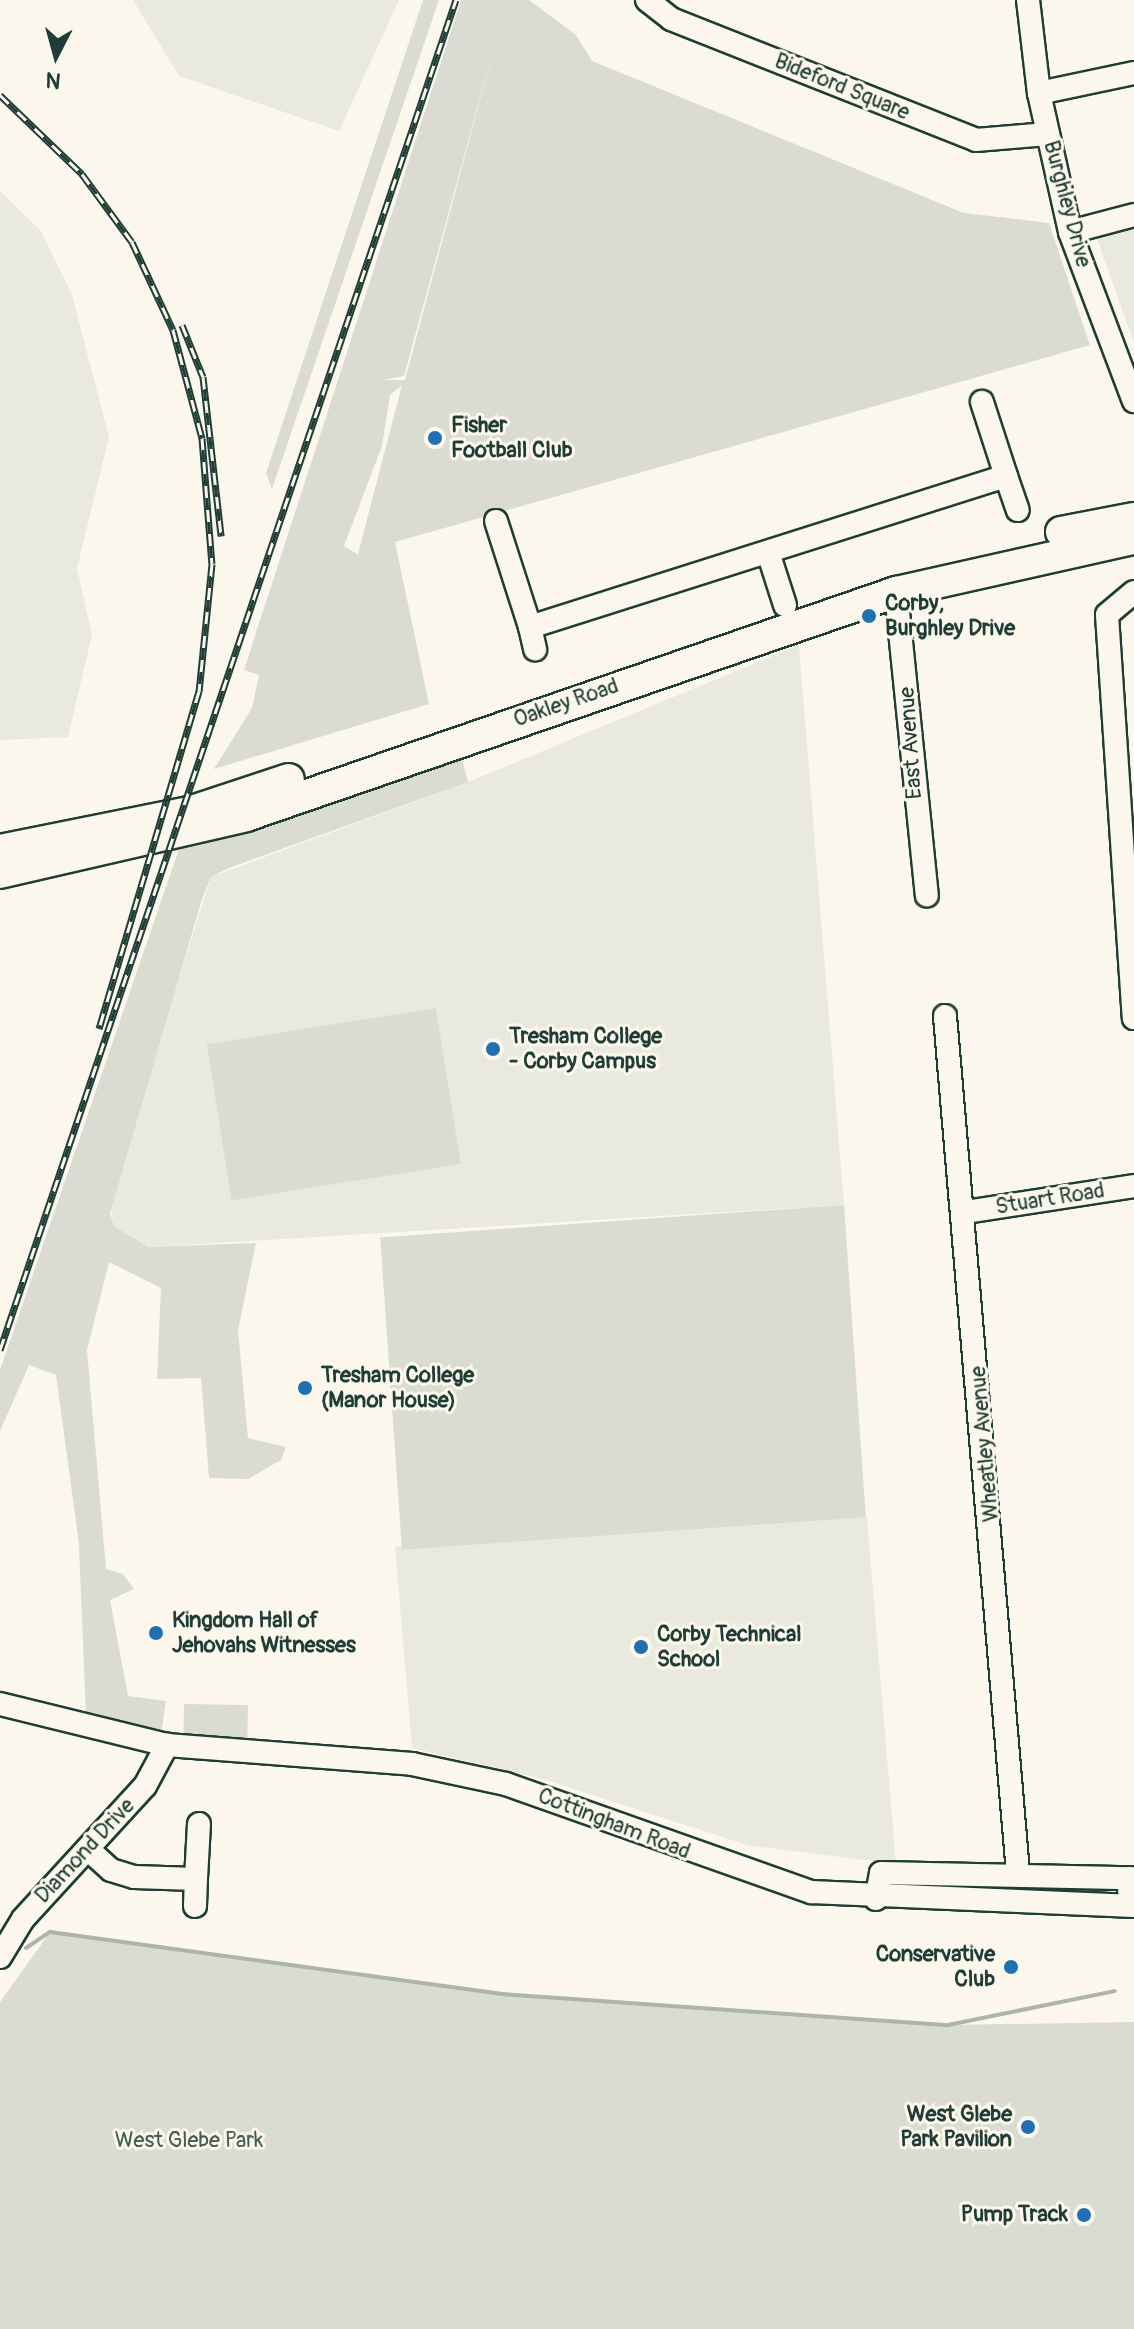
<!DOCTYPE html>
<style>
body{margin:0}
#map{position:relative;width:1134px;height:2329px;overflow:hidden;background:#fbf7ec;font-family:Pangolin,sans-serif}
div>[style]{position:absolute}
.built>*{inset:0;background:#eae9de}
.green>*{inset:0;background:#dbdcd1;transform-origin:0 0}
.stream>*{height:4px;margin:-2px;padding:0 2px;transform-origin:2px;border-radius:2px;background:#adb4aa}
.roads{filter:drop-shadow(2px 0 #1f3d34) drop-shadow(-2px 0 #1f3d34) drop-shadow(0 2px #1f3d34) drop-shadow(0 -2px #1f3d34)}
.minor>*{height:22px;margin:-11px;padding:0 11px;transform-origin:11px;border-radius:11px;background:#fbf7ec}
.highway>*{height:30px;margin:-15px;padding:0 15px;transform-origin:15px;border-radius:15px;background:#fbf7ec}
.rail>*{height:7px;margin-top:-3.5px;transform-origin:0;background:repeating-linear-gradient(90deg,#fbf7ec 0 12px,#1f3d34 0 24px);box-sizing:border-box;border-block:2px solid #1f3d34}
.dots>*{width:22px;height:22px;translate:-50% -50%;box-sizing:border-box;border:4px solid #fbf7ec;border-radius:50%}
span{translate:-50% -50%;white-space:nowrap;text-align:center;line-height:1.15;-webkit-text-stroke:6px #fbf7ec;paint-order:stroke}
.street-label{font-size:22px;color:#1f3d34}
.poi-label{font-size:22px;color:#1f3d34;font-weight:700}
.left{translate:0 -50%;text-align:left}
.right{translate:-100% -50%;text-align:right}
.park-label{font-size:22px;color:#455d53}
.north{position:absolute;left:16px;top:16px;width:80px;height:80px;-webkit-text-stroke:6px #fbf7ec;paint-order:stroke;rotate:186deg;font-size:22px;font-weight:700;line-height:32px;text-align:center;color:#1f3d34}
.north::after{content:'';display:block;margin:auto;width:28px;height:36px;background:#1f3d34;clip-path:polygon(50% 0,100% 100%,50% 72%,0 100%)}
</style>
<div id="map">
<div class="built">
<i style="clip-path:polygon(133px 0,399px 0,339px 131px,179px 76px)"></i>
<i style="clip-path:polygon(0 191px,41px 231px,72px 295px,109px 437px,77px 568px,92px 635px,68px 737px,0 740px)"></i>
<i style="clip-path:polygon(1134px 227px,1134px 343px,1096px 236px)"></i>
<i style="clip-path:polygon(799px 645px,844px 1205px,150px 1247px,114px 1226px,109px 1199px,211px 877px,468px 782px)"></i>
<i style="clip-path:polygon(867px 1517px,896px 1864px,747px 1845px,543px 1779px,412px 1748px,395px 1547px)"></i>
</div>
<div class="green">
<i style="clip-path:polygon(423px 0,439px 0,272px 489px,266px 473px)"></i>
<i style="clip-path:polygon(evenodd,461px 0,529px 0,576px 35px,592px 61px,964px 213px,1049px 223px,1090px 345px,395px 542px,429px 704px,214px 769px,252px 708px,259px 675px,244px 670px,461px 0,500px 25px,405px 380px,383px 380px,404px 376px,500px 25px,461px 0,402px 385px,358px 554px,357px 554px,344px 546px,382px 446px,390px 395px,402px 385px)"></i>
<i style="clip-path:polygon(461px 755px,468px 782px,229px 868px,211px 877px,202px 899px,110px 1213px,114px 1226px,149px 1247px,256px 1243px,238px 1330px,248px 1438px,286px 1447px,281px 1460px,248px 1479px,209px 1478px,201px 1378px,157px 1379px,161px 1288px,109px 1262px,87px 1350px,106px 1569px,123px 1574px,134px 1589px,110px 1600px,128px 1696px,166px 1701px,161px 1734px,86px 1716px,79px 1544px,56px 1375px,29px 1365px,0 1431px,0 1370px,180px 846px)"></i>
<i style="left:436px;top:1008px;width:158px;height:232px;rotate:81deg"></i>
<i style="left:844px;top:1205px;width:313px;height:465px;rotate:86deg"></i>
<i style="left:184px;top:1704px;width:64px;height:33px;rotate:1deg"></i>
<i style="clip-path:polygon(50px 1932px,501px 1994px,948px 2025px,1134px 2022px,1134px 2329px,0 2329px,0 2002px)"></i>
</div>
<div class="stream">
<i style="left:26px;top:1948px;width:29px;rotate:-34deg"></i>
<i style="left:50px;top:1932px;width:455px;rotate:7.8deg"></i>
<i style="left:501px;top:1994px;width:448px;rotate:4deg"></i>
<i style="left:948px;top:2025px;width:170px;rotate:-11.5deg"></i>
</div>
<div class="roads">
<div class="minor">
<i style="left:647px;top:0;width:31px;rotate:38deg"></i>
<i style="left:671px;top:19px;width:328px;rotate:21.6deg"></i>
<i style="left:976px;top:140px;width:72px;rotate:-4.8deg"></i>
<i style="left:1028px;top:0;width:94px;rotate:83.3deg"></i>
<i style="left:1039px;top:93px;width:142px;rotate:77.4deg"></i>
<i style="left:1070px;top:232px;width:181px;rotate:69.3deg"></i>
<i style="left:1039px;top:93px;width:97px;rotate:-11.9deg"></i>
<i style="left:1070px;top:232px;width:66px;rotate:-14.9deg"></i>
<i style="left:1006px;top:476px;width:36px;rotate:71deg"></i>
<i style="left:496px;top:521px;width:111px;rotate:72.2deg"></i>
<i style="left:530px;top:627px;width:499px;rotate:-17.6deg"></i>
<i style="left:1006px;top:476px;width:78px;rotate:-108deg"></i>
<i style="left:768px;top:552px;width:56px;rotate:72.2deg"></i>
<i style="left:896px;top:592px;width:305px;rotate:84.2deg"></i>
<i style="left:1134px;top:592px;width:35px;rotate:140deg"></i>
<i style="left:1107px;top:615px;width:404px;rotate:86.2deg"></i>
<i style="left:530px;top:627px;width:23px;rotate:77deg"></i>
<i style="left:945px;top:1016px;width:859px;rotate:85.13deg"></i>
<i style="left:966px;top:1212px;width:170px;rotate:-8.8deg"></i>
<i style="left:0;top:1704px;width:172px;rotate:13.8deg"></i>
<i style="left:167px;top:1745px;width:246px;rotate:4.4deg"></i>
<i style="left:412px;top:1764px;width:96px;rotate:12deg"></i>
<i style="left:506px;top:1784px;width:324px;rotate:19.5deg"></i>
<i style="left:811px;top:1892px;width:323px;rotate:2.5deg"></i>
<i style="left:91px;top:1852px;width:27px;rotate:42deg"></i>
<i style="left:111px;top:1870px;width:24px;rotate:17deg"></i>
<i style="left:134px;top:1877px;width:62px;rotate:1.8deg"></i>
<i style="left:196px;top:1879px;width:55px;rotate:-86.9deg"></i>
<i style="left:876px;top:1899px;width:26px;rotate:-79deg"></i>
<i style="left:881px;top:1873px;width:249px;rotate:1.2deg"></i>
<i style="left:1130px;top:1878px;width:13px;rotate:94deg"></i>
<i style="left:195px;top:1906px;width:27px;rotate:-88deg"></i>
<i style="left:0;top:1957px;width:44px;rotate:-58.8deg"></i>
<i style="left:23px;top:1919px;width:180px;rotate:-47.5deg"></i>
<i style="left:145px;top:1786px;width:47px;rotate:-61.8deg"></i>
</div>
<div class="highway">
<i style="left:1061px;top:532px;width:74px;rotate:-10.9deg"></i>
<i style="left:0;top:850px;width:193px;rotate:-11.4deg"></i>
<i style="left:189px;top:812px;width:105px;rotate:-18.3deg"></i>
<i style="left:0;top:873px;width:253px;rotate:-13deg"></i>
<i style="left:246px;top:816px;width:688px;rotate:-19.01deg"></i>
<i style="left:896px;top:592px;width:244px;rotate:-12.6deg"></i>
</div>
</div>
<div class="rail">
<i style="left:0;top:95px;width:114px;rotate:43.9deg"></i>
<i style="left:82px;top:174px;width:84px;rotate:53.7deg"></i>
<i style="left:132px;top:242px;width:97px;rotate:65deg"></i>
<i style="left:173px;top:330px;width:112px;rotate:75deg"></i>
<i style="left:202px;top:438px;width:126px;rotate:85.5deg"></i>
<i style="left:212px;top:564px;width:128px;rotate:95.8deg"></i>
<i style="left:199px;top:691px;width:352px;rotate:106.5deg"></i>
<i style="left:182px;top:325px;width:56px;rotate:68deg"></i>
<i style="left:203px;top:377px;width:160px;rotate:83.5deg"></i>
<i style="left:0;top:1350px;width:1425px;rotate:-71.34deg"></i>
</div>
<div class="dots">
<i style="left:435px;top:438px;background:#1f6fb2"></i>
<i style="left:869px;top:616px;background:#1f6fb2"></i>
<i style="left:493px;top:1049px;background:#1f6fb2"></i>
<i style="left:305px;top:1388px;background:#1f6fb2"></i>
<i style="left:156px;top:1633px;background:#1f6fb2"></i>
<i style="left:641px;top:1647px;background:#1f6fb2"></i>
<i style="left:1011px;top:1967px;background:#1f6fb2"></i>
<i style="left:1028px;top:2127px;background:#1f6fb2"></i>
<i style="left:1084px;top:2215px;background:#1f6fb2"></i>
</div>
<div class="street-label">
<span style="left:842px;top:87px;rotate:22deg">Bideford Square</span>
<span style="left:1067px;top:204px;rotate:75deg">Burghley Drive</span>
<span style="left:566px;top:703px;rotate:-19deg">Oakley Road</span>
<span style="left:911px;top:743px;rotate:-94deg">East Avenue</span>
<span style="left:1050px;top:1199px;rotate:-9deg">Stuart Road</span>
<span style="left:985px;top:1444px;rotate:-95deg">Wheatley Avenue</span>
<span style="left:614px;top:1824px;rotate:21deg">Cottingham Road</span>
<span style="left:85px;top:1851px;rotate:-47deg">Diamond Drive</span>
</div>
<div class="poi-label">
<span class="left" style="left:451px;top:438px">Fisher<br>Football Club</span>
<span class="left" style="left:885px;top:616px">Corby,<br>Burghley Drive</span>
<span class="left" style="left:509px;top:1049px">Tresham College<br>- Corby Campus</span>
<span class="left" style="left:321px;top:1388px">Tresham College<br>(Manor House)</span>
<span class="left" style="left:172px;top:1633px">Kingdom Hall of<br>Jehovahs Witnesses</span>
<span class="left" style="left:657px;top:1647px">Corby Technical<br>School</span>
<span class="right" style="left:995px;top:1967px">Conservative<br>Club</span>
<span class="right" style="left:1012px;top:2127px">West Glebe<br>Park Pavilion</span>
<span class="right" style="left:1068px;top:2215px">Pump Track</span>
</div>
<div class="park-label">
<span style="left:189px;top:2141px">West Glebe Park</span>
</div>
<div class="north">N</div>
</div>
